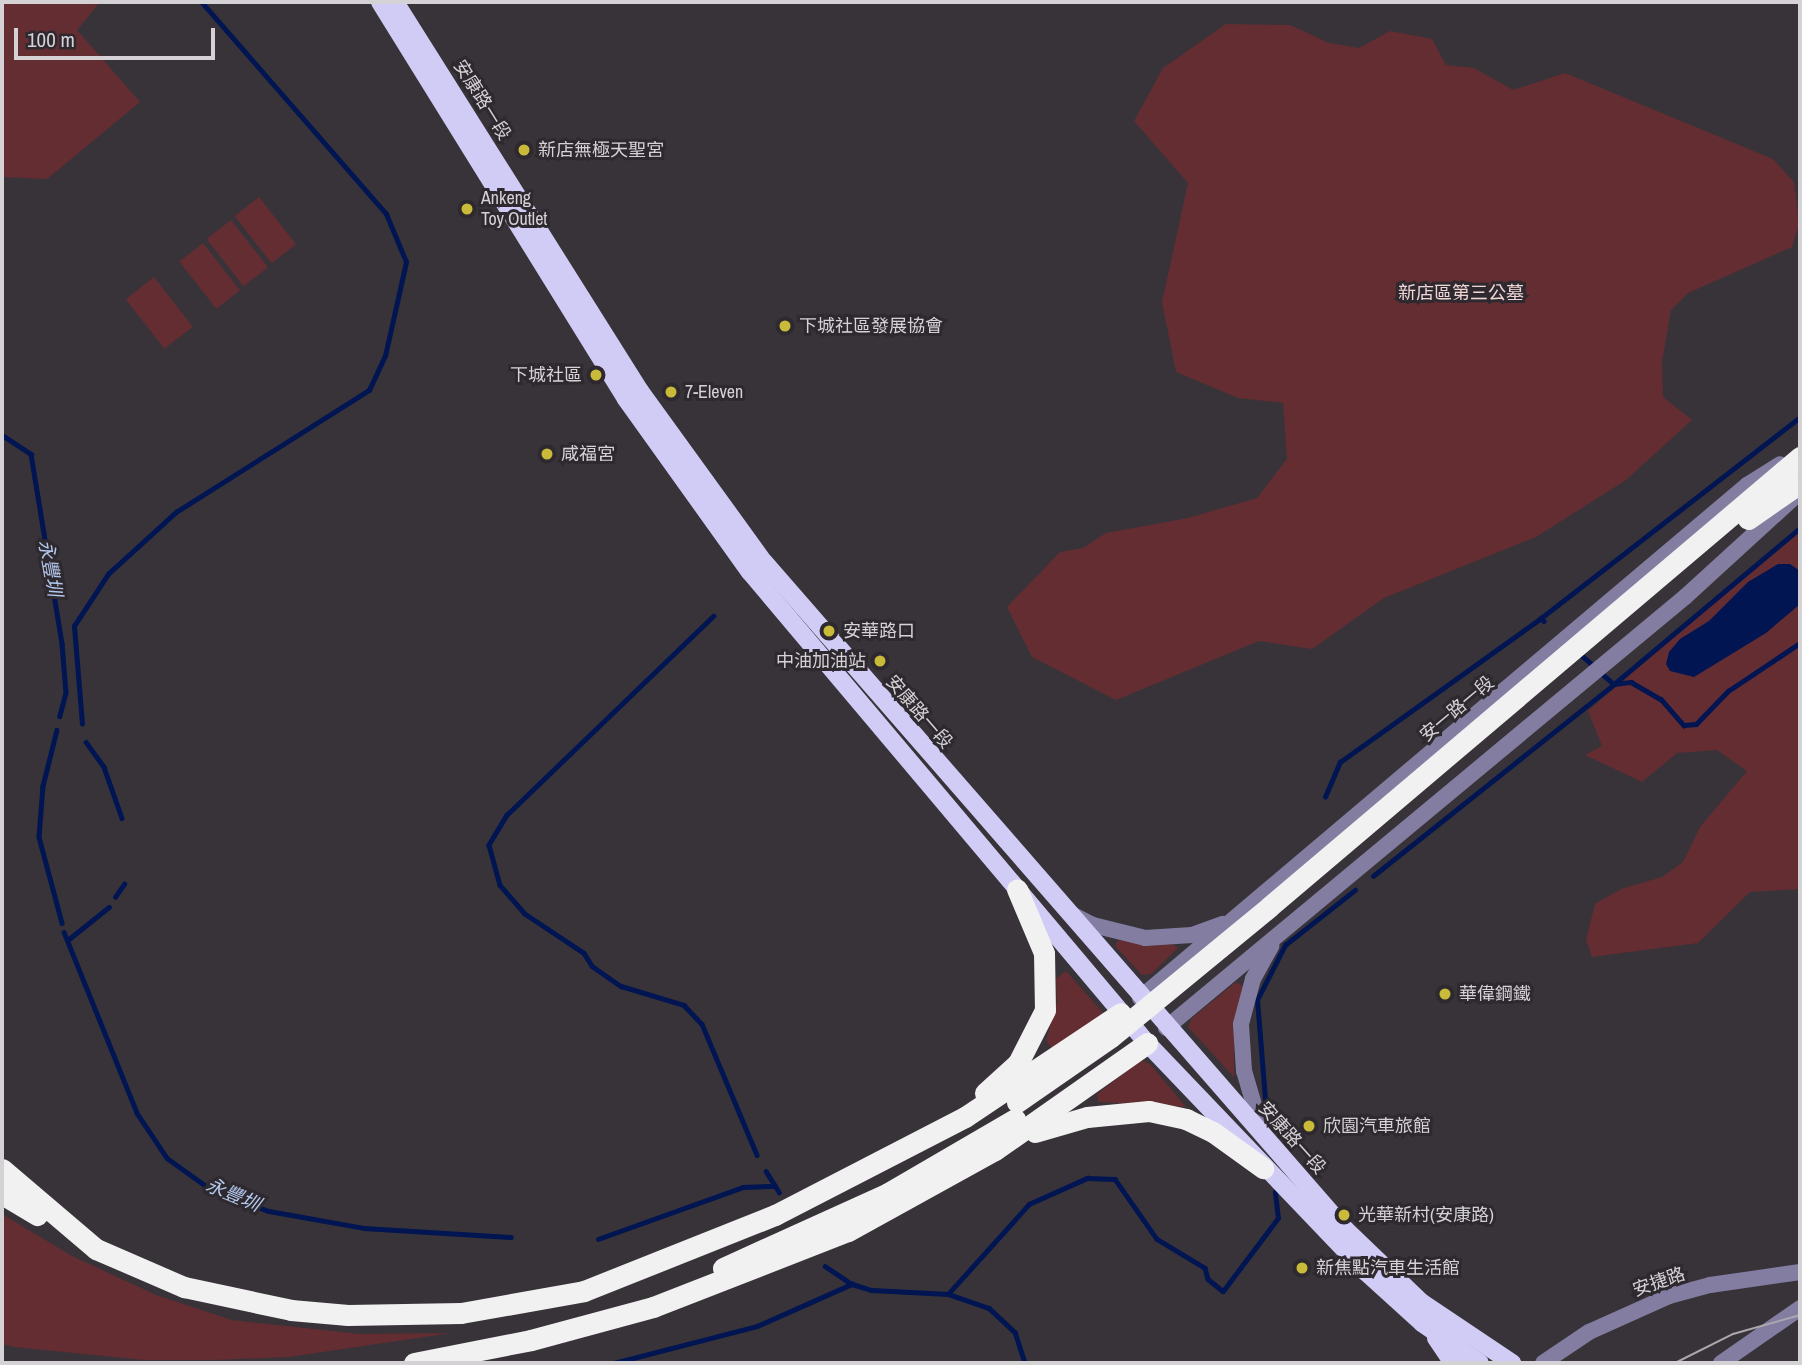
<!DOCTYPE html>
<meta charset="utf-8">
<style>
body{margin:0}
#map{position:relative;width:1802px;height:1365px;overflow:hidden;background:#383339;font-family:"Archivo Narrow","Noto Sans TC",sans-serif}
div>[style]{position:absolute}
.green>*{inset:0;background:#632d32;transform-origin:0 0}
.water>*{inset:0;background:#001552}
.stream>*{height:4.5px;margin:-2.25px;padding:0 2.25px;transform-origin:2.25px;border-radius:2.25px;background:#001552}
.minor>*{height:16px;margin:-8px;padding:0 8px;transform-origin:8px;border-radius:8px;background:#837ea1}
.major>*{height:18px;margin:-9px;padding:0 9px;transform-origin:9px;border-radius:9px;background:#d1ccf6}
.highway>*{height:21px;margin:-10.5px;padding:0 10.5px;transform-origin:10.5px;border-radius:10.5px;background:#f1f1f1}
.tram>*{height:2px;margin:-1px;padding:0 1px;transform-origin:1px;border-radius:1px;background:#aba7ac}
.highway-bridge>*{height:21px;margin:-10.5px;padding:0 10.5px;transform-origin:10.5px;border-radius:10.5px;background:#f1f1f1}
.dots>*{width:19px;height:19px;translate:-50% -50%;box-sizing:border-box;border:4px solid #2e292f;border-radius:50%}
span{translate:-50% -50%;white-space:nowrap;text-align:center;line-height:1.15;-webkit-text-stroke:6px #2e292f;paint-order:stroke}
.street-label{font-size:18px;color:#d5d2d6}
.poi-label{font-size:18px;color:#d5d2d6}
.left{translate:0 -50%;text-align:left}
.right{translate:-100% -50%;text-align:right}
.park-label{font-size:18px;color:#efd5d6}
.water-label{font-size:19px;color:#b3c8ed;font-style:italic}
.frame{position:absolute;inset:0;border:4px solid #d5d2d6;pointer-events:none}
.scale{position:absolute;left:14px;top:28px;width:201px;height:32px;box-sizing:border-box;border:4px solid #d5d2d6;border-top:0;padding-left:9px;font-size:21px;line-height:24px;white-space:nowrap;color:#d5d2d6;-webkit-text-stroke:5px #2e292f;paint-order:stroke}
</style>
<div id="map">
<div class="green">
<i style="clip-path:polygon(2px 2px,100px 2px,77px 30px,140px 102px,47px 179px,2px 177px)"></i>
<i style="clip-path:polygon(1226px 24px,1290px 25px,1329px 43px,1359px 48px,1390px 31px,1432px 39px,1446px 65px,1474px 68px,1513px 90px,1565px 73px,1773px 159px,1794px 182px,1799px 224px,1792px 247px,1688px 293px,1671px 310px,1662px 362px,1663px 397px,1692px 420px,1626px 480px,1536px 537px,1384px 598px,1312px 649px,1259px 641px,1116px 700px,1032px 657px,1007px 607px,1060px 552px,1083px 548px,1106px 533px,1188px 518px,1257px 498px,1287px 459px,1283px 403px,1238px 398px,1176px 372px,1162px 302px,1188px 183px,1134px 121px,1163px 68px)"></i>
<i style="left:259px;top:197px;width:60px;height:31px;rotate:52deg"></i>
<i style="left:231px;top:220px;width:60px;height:31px;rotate:52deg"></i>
<i style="left:203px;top:243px;width:60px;height:30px;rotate:52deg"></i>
<i style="left:154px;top:277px;width:63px;height:36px;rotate:52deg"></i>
<i style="clip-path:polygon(1800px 529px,1800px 889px,1750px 892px,1698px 943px,1592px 957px,1586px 940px,1595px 904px,1621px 889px,1662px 877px,1683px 862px,1700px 827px,1747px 771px,1717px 750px,1677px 753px,1642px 782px,1585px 755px,1602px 746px,1588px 711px)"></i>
<i style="clip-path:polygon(1118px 940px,1174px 945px,1178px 948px,1151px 974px,1142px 975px,1115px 946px)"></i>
<i style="clip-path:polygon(1066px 971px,1104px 1014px,1052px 1049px,1046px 1040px,1057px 1003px,1056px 979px)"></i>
<i style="clip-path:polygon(1236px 982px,1244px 987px,1234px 1022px,1234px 1077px,1188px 1027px,1191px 1019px)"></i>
<i style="clip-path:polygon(1141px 1060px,1150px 1064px,1186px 1107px,1098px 1102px,1097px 1094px)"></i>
<i style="clip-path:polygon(2px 1214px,72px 1256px,156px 1295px,232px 1320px,360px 1334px,451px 1333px,289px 1357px,213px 1360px,144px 1360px,14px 1347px,2px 1344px)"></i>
</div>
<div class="water">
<i style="clip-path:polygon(1778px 564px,1790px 564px,1800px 571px,1799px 605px,1766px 633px,1694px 677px,1670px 671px,1666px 664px,1669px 652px,1680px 639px,1709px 621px,1748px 582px)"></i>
</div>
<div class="stream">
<i style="left:2px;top:435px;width:35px;rotate:33deg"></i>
<i style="left:31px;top:454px;width:193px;rotate:80.7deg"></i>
<i style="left:62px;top:644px;width:49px;rotate:85.3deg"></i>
<i style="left:66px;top:693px;width:24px;rotate:105deg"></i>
<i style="left:714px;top:616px;width:287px;rotate:136.1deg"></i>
<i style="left:507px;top:815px;width:35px;rotate:121deg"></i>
<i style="left:489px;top:845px;width:41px;rotate:74.6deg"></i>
<i style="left:500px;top:885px;width:37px;rotate:49deg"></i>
<i style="left:524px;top:913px;width:72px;rotate:33.7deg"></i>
<i style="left:584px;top:953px;width:15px;rotate:58deg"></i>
<i style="left:592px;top:966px;width:35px;rotate:35deg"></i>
<i style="left:621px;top:986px;width:66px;rotate:16.8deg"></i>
<i style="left:684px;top:1005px;width:26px;rotate:47deg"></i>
<i style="left:702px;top:1024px;width:142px;rotate:67.2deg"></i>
<i style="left:1541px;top:618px;width:328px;rotate:-37.8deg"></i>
<i style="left:1579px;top:653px;width:20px;rotate:41deg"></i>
<i style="left:1600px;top:672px;width:18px;rotate:41deg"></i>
<i style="left:1614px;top:684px;width:243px;rotate:-40deg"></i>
<i style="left:82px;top:724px;width:98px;rotate:-94.7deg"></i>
<i style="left:74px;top:626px;width:62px;rotate:-56.8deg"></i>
<i style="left:108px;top:574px;width:92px;rotate:-42.4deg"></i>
<i style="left:176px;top:512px;width:228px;rotate:-32.3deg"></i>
<i style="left:369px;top:390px;width:38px;rotate:-65deg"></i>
<i style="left:385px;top:356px;width:96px;rotate:-77.4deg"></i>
<i style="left:406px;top:262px;width:52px;rotate:-112.6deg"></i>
<i style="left:386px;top:214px;width:281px;rotate:-131.1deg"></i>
<i style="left:57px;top:730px;width:58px;rotate:104deg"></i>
<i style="left:43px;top:786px;width:51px;rotate:94.5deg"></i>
<i style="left:39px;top:837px;width:89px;rotate:75deg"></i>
<i style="left:86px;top:742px;width:31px;rotate:54deg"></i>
<i style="left:104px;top:767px;width:54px;rotate:70.6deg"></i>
<i style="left:1325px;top:797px;width:38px;rotate:-67deg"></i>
<i style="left:1340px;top:762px;width:247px;rotate:-35.6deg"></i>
<i style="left:1541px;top:618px;width:4px;rotate:45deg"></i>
<i style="left:1373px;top:876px;width:308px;rotate:-38.5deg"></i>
<i style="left:1614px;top:684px;width:17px;rotate:-7deg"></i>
<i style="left:1631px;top:682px;width:34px;rotate:30deg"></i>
<i style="left:1661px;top:699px;width:35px;rotate:49deg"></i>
<i style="left:1684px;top:725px;width:12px;rotate:-5deg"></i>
<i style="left:1696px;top:724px;width:46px;rotate:-45.9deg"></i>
<i style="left:1728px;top:691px;width:87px;rotate:-33.7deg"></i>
<i style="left:115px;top:897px;width:16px;rotate:-55deg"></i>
<i style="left:64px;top:932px;width:195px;rotate:68deg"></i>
<i style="left:137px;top:1113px;width:54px;rotate:56.3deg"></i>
<i style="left:167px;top:1158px;width:57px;rotate:35.7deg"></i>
<i style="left:213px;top:1191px;width:59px;rotate:19.7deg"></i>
<i style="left:269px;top:1211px;width:97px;rotate:10.1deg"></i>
<i style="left:364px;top:1228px;width:147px;rotate:3.5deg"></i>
<i style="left:69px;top:939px;width:51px;rotate:-38.7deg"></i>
<i style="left:1267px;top:1124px;width:124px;rotate:-94.6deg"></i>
<i style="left:1257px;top:1000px;width:62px;rotate:-63deg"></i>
<i style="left:1285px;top:945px;width:89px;rotate:-38.2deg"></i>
<i style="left:766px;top:1171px;width:25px;rotate:58deg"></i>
<i style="left:598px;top:1239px;width:154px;rotate:-19.7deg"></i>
<i style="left:743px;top:1187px;width:32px;rotate:-2deg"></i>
<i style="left:825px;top:1266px;width:32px;rotate:34deg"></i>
<i style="left:852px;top:1284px;width:21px;rotate:17deg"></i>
<i style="left:872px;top:1290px;width:76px;rotate:3deg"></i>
<i style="left:948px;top:1294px;width:43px;rotate:18.9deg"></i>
<i style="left:989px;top:1308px;width:35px;rotate:43deg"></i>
<i style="left:1015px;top:1332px;width:33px;rotate:72deg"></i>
<i style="left:948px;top:1294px;width:121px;rotate:-48deg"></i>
<i style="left:1029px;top:1204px;width:64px;rotate:-24.1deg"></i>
<i style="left:1087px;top:1178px;width:28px;rotate:2deg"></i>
<i style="left:1115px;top:1179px;width:73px;rotate:55deg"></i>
<i style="left:1157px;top:1239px;width:56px;rotate:31.1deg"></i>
<i style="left:1205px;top:1268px;width:11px;rotate:75deg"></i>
<i style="left:1208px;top:1279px;width:19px;rotate:39deg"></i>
<i style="left:1223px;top:1291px;width:91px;rotate:-53deg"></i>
<i style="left:1278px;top:1218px;width:26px;rotate:-97deg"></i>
<i style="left:614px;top:1363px;width:148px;rotate:-14.5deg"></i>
<i style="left:757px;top:1326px;width:104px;rotate:-23.9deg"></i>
</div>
<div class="minor">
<i style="left:1073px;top:915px;width:22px;rotate:27deg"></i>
<i style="left:1093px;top:925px;width:54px;rotate:14deg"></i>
<i style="left:1145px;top:938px;width:47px;rotate:-3.7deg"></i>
<i style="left:1192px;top:935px;width:33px;rotate:-20deg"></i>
<i style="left:1140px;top:998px;width:795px;rotate:-40.2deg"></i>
<i style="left:1747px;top:485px;width:39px;rotate:-32deg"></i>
<i style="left:1166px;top:1028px;width:675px;rotate:-39.71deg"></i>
<i style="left:1685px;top:597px;width:156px;rotate:-42.4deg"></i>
<i style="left:1262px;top:1132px;width:64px;rotate:-106.4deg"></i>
<i style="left:1244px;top:1071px;width:47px;rotate:-93.7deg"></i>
<i style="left:1241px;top:1024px;width:47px;rotate:-75.1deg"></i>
<i style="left:1253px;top:979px;width:38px;rotate:-61deg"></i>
<i style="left:1543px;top:1363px;width:55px;rotate:-34deg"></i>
<i style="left:1589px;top:1332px;width:88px;rotate:-24.2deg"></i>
<i style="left:1669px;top:1296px;width:42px;rotate:-15deg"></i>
<i style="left:1710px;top:1285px;width:91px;rotate:-8.2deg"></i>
<i style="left:1721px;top:1363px;width:96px;rotate:-34.8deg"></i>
</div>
<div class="major">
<i style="left:380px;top:2px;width:467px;rotate:58.2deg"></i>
<i style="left:626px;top:399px;width:213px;rotate:54.4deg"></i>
<i style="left:750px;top:572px;width:616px;rotate:49.87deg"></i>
<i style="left:1147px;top:1043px;width:317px;rotate:46.3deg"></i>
<i style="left:1366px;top:1272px;width:76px;rotate:42.3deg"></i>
<i style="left:1422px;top:1323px;width:70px;rotate:34.6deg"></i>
<i style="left:395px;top:2px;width:460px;rotate:57.8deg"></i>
<i style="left:640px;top:391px;width:211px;rotate:54.1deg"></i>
<i style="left:764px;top:562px;width:886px;rotate:48.94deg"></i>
<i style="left:1346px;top:1230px;width:104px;rotate:43.8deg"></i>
<i style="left:1421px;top:1302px;width:110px;rotate:33.8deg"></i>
<i style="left:1436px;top:1338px;width:30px;rotate:56deg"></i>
</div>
<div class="highway">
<i style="left:985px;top:1093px;width:45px;rotate:-42.3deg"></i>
<i style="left:1018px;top:1063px;width:59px;rotate:-63deg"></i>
<i style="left:1045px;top:1010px;width:57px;rotate:-91deg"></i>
<i style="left:1044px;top:953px;width:69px;rotate:-112.9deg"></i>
<i style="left:1035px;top:1132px;width:54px;rotate:-16.1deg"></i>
<i style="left:1087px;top:1117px;width:62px;rotate:-5.5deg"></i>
<i style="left:1149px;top:1111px;width:38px;rotate:12deg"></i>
<i style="left:1186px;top:1119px;width:30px;rotate:26deg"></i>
<i style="left:1213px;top:1132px;width:62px;rotate:35.8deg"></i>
<i style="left:2px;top:1169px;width:123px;rotate:40.4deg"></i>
<i style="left:96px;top:1249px;width:96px;rotate:23.4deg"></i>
<i style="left:184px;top:1287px;width:109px;rotate:12.1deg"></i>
<i style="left:291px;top:1310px;width:57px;rotate:5deg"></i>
<i style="left:348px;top:1315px;width:113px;rotate:-1deg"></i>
<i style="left:461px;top:1313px;width:125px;rotate:-10.1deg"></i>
<i style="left:584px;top:1291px;width:206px;rotate:-21.7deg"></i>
<i style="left:775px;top:1215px;width:214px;rotate:-27.3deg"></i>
<i style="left:965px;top:1117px;width:187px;rotate:-33.7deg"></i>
<i style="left:2px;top:1194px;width:41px;rotate:31deg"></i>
<i style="left:723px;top:1268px;width:181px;rotate:-24.4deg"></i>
<i style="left:888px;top:1193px;width:147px;rotate:-30.2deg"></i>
<i style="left:414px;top:1363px;width:119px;rotate:-11.1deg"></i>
<i style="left:531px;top:1340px;width:126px;rotate:-15.1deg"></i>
<i style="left:653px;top:1307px;width:209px;rotate:-21.3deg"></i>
<i style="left:848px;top:1231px;width:168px;rotate:-28.9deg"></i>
<i style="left:995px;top:1150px;width:186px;rotate:-35.1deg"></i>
</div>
<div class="tram">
<i style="left:1675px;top:1363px;width:65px;rotate:-26.6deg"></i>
<i style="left:1733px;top:1334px;width:70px;rotate:-15.8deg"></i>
</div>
<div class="highway-bridge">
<i style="left:1748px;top:519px;width:63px;rotate:-34.7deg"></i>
<i style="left:1017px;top:1102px;width:114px;rotate:-34.7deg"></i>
<i style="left:1111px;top:1037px;width:205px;rotate:-39.4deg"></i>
<i style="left:1269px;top:907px;width:696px;rotate:-40.28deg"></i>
</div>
<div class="dots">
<i style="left:524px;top:150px;background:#c9ba3a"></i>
<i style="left:467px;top:209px;background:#c9ba3a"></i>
<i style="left:785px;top:326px;background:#c9ba3a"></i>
<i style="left:596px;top:375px;background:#c9ba3a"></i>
<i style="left:671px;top:392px;background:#c9ba3a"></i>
<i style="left:547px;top:454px;background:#c9ba3a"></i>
<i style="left:829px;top:631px;background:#c9ba3a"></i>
<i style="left:880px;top:661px;background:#c9ba3a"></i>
<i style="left:1445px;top:994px;background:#c9ba3a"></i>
<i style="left:1309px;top:1126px;background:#c9ba3a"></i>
<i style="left:1344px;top:1215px;background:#c9ba3a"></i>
<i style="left:1302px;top:1268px;background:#c9ba3a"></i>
</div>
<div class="street-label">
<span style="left:482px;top:100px;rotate:58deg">安康路一段</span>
<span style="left:1457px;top:709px;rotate:-40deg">安一路一段</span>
<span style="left:919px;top:712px;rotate:49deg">安康路一段</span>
<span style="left:1292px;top:1138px;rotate:48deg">安康路一段</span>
<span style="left:1659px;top:1282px;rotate:-19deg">安捷路</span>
</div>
<div class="poi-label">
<span class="left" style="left:538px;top:150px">新店無極天聖宮</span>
<span class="left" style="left:481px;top:209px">Ankeng<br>Toy Outlet</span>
<span class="left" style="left:799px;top:326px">下城社區發展協會</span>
<span class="right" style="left:582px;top:375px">下城社區</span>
<span class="left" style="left:685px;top:392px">7-Eleven</span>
<span class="left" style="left:561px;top:454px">咸福宮</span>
<span class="left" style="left:843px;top:631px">安華路口</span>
<span class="right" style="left:866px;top:661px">中油加油站</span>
<span class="left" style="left:1459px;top:994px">華偉鋼鐵</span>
<span class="left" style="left:1323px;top:1126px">欣園汽車旅館</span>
<span class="left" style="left:1358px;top:1215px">光華新村(安康路)</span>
<span class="left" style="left:1316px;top:1268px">新焦點汽車生活館</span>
</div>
<div class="park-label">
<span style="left:1461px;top:293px">新店區第三公墓</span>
</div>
<div class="water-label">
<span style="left:50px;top:568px;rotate:80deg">永豐圳</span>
<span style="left:233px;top:1195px;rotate:23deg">永豐圳</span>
</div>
<div class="frame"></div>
<div class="scale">100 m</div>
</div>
